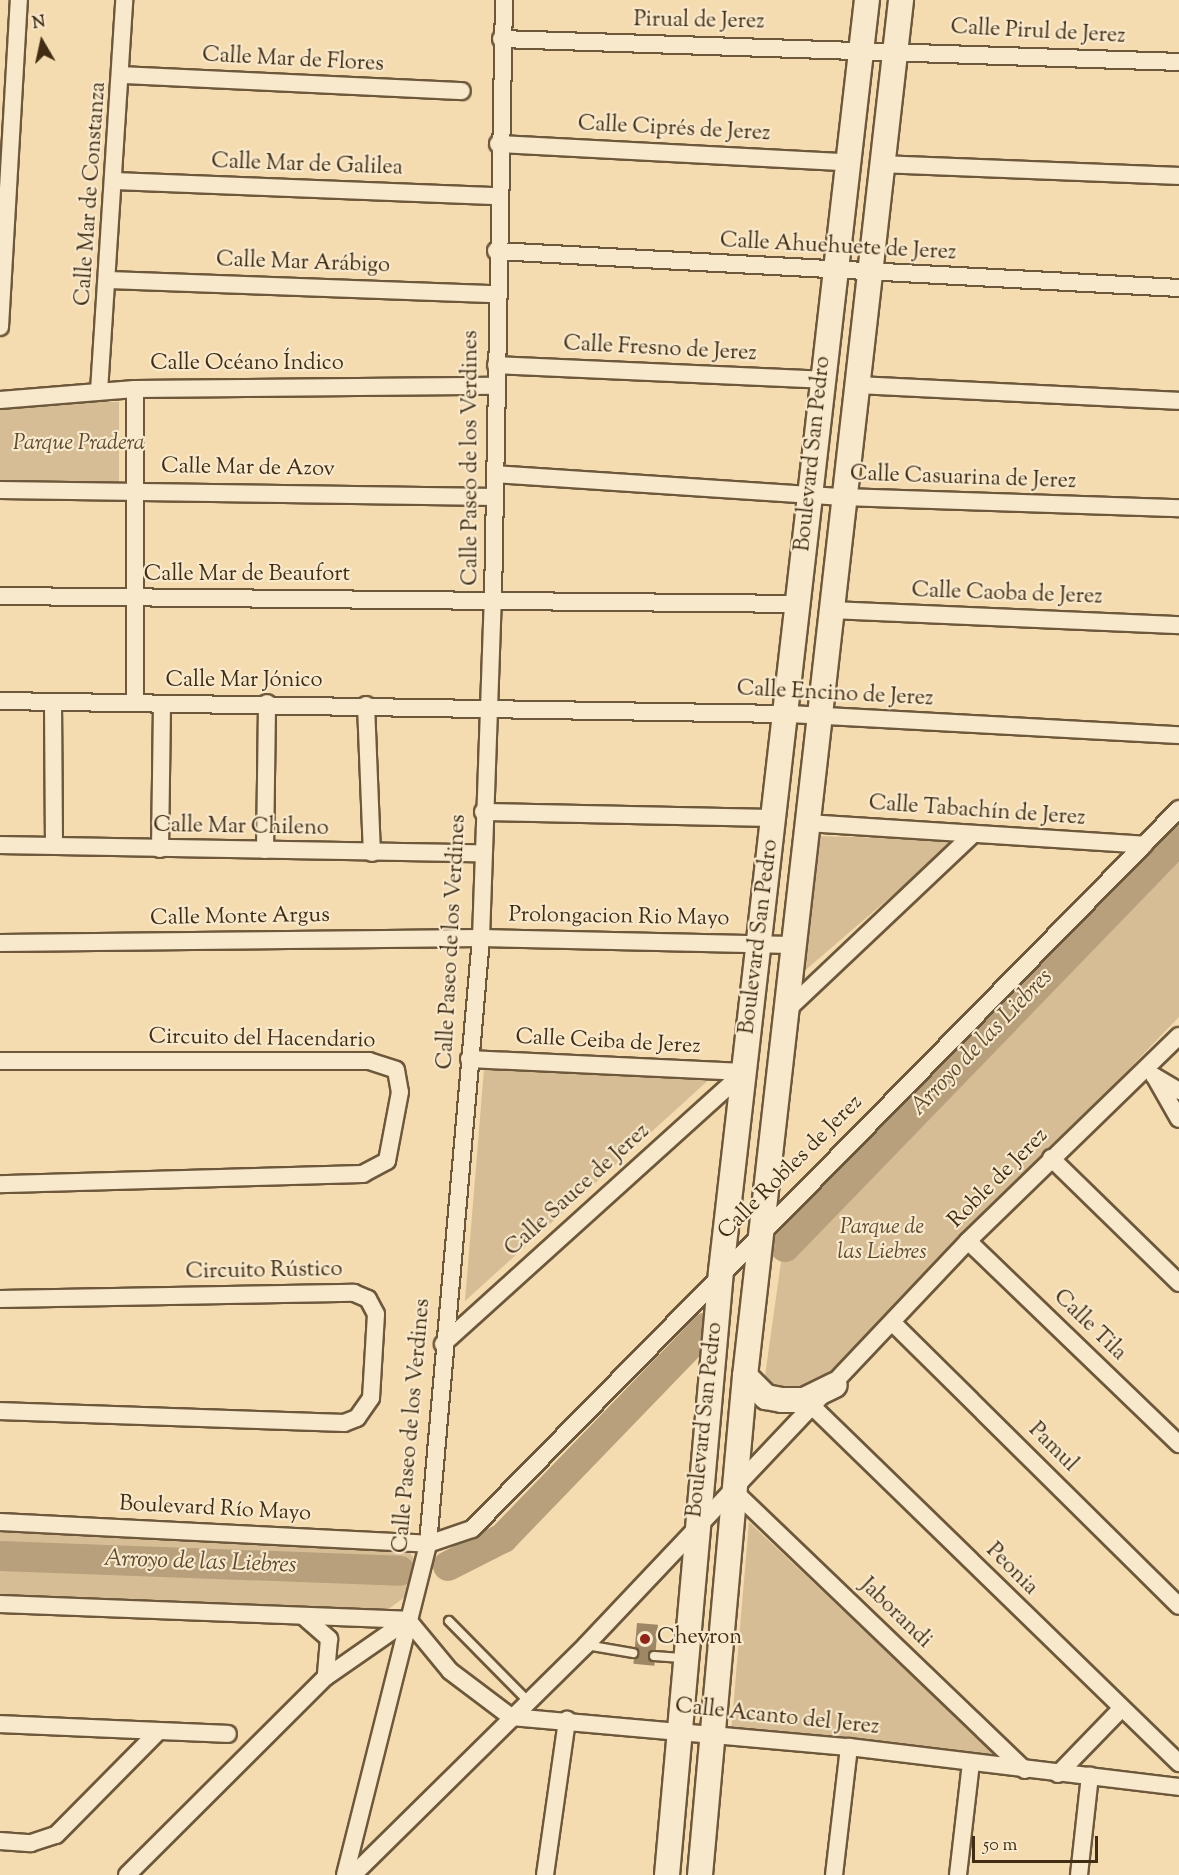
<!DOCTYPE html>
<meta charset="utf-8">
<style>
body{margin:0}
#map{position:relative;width:1179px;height:1875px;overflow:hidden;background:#f5dbb0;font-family:"Sorts Mill Goudy",serif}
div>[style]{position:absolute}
.green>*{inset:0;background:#d6bd95;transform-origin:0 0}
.river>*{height:30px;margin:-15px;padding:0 15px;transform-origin:15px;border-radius:15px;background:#b7a07b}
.building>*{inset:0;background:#9e8765;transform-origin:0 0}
.roads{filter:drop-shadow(2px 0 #6d583b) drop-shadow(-2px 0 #6d583b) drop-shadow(0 2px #6d583b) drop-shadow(0 -2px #6d583b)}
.lane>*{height:8px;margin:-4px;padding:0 4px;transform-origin:4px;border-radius:4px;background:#f8e8cc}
.street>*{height:16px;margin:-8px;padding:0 8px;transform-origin:8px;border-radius:8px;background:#f8e8cc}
.secondary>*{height:24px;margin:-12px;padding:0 12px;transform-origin:12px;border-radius:12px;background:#f8e8cc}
.dots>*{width:16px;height:16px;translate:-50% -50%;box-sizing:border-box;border:3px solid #f8e8cc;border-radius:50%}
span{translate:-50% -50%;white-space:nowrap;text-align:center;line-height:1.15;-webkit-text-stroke:4.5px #f8e8cc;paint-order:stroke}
.street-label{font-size:22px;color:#402d14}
.park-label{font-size:22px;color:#5e4a2e;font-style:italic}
.poi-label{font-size:22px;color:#402d14}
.left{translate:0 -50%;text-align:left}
.water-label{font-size:24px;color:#5e4a2e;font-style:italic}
.north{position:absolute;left:12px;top:12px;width:60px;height:60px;-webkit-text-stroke:4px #f8e8cc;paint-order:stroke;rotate:351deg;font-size:16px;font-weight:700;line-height:24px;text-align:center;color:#402d14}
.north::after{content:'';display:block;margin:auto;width:21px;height:27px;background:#402d14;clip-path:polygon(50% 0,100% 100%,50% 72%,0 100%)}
.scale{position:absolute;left:972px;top:1836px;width:126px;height:27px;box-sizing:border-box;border:3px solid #402d14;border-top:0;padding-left:8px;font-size:18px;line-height:21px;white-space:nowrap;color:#402d14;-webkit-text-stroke:4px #f8e8cc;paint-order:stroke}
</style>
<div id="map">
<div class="green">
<i style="left:119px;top:402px;width:83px;height:119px;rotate:90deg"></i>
<i style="clip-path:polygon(817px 836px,957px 840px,802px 973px)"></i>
<i style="clip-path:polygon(1179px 849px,1179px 1017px,832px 1378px,805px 1395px,782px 1393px,764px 1383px,781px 1262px)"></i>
<i style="clip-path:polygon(484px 1069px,713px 1076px,465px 1301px)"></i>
<i style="clip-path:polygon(749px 1522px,1007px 1765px,731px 1733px)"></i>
<i style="clip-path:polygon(0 1532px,407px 1549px,416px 1561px,410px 1593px,386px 1611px,0 1597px)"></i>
</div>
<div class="river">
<i style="left:785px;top:1247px;width:566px;rotate:-45.93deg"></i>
<i style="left:0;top:1556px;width:400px;rotate:2.1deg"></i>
<i style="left:448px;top:1566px;width:62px;rotate:-27deg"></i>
<i style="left:503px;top:1538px;width:293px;rotate:-46deg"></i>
</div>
<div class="building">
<i style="left:637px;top:1623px;width:21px;height:41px;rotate:5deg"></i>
</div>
<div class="roads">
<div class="lane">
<i style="left:449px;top:1621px;width:112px;rotate:45.4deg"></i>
<i style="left:586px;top:1645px;width:48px;rotate:9.7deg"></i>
<i style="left:654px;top:1656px;width:31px;rotate:4deg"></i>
</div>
<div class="street">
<i style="left:501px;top:39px;width:678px;rotate:1.94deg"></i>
<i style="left:122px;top:75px;width:340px;rotate:2.7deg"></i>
<i style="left:498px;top:144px;width:349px;rotate:3deg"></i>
<i style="left:881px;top:164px;width:298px;rotate:2.3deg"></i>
<i style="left:116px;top:181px;width:381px;rotate:2.3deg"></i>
<i style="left:496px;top:251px;width:684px;rotate:3.1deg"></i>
<i style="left:110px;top:280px;width:385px;rotate:2.1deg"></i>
<i style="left:0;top:327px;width:328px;rotate:-86.7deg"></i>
<i style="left:496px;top:365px;width:325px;rotate:2.6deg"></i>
<i style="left:855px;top:385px;width:324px;rotate:2.8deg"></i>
<i style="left:135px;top:389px;width:314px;rotate:90deg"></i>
<i style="left:99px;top:391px;width:392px;rotate:-86.3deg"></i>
<i style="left:0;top:400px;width:135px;rotate:-4.7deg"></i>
<i style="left:135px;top:389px;width:361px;rotate:-0.5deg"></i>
<i style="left:495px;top:474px;width:349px;rotate:3.8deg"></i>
<i style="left:843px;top:497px;width:336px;rotate:1.9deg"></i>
<i style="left:0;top:490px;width:495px;rotate:0.8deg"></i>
<i style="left:0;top:596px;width:799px;rotate:0.57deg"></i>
<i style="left:833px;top:610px;width:346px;rotate:2.5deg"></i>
<i style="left:0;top:701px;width:788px;rotate:0.95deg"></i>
<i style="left:788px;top:714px;width:392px;rotate:3.1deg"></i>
<i style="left:53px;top:702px;width:144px;rotate:89.6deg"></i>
<i style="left:366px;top:705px;width:148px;rotate:87.7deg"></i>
<i style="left:483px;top:812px;width:293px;rotate:1.2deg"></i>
<i style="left:807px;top:823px;width:338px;rotate:3.7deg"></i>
<i style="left:0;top:845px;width:481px;rotate:1deg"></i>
<i style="left:160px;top:849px;width:144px;rotate:-89.2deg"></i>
<i style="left:265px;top:850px;width:147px;rotate:-89.2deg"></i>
<i style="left:0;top:943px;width:481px;rotate:-0.6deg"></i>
<i style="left:481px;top:938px;width:311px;rotate:1.3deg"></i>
<i style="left:785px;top:1012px;width:256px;rotate:-43.4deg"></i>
<i style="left:469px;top:1059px;width:275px;rotate:2.7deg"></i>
<i style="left:0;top:1061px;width:369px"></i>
<i style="left:369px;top:1061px;width:28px;rotate:18deg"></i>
<i style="left:396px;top:1070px;width:22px;rotate:80deg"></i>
<i style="left:400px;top:1092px;width:70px;rotate:100.7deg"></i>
<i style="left:387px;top:1161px;width:27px;rotate:152deg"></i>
<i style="left:363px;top:1174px;width:363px;rotate:178.4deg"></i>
<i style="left:1154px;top:1076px;width:29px;rotate:31deg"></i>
<i style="left:1155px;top:1077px;width:48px;rotate:60.3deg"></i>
<i style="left:1051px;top:1158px;width:179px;rotate:44.3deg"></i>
<i style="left:968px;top:1241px;width:293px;rotate:43.9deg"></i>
<i style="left:0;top:1299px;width:354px;rotate:-1deg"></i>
<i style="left:354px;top:1293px;width:15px;rotate:23deg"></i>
<i style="left:368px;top:1299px;width:17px;rotate:62deg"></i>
<i style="left:376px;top:1314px;width:84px;rotate:93.4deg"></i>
<i style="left:371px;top:1398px;width:24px;rotate:125deg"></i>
<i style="left:357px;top:1418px;width:14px;rotate:159deg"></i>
<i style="left:344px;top:1423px;width:344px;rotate:-178deg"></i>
<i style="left:893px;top:1323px;width:402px;rotate:44.7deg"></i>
<i style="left:443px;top:1344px;width:406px;rotate:-42.1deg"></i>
<i style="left:813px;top:1407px;width:511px;rotate:44.21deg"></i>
<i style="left:734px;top:1491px;width:403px;rotate:43.8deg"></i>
<i style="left:0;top:1522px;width:429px;rotate:2.9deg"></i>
<i style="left:428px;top:1544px;width:46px;rotate:-18.8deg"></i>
<i style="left:472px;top:1529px;width:1009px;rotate:-45.52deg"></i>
<i style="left:0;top:1604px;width:408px;rotate:2.2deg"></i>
<i style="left:303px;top:1616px;width:35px;rotate:41deg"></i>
<i style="left:329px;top:1639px;width:38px;rotate:95deg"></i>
<i style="left:408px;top:1620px;width:66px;rotate:50.5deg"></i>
<i style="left:450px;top:1671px;width:76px;rotate:37deg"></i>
<i style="left:511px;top:1717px;width:339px;rotate:5.1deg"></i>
<i style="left:849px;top:1747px;width:332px;rotate:6.9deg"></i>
<i style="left:0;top:1724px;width:228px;rotate:2.5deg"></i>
<i style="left:1058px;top:1774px;width:89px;rotate:-45.9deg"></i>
<i style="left:0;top:1841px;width:31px;rotate:4deg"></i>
<i style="left:31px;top:1843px;width:26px;rotate:-18deg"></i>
<i style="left:56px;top:1835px;width:146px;rotate:-45.3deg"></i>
<i style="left:127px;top:1875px;width:281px;rotate:-44.9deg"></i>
<i style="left:326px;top:1677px;width:100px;rotate:-34.8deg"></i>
<i style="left:345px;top:1875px;width:341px;rotate:-75.9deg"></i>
<i style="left:428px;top:1544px;width:608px;rotate:-85deg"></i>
<i style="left:481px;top:938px;width:339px;rotate:-88deg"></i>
<i style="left:493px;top:599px;width:599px;rotate:-88.95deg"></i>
<i style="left:353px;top:1875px;width:327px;rotate:-44.6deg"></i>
<i style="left:586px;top:1645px;width:556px;rotate:-46.6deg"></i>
<i style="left:968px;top:1241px;width:294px;rotate:-44.2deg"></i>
<i style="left:545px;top:1875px;width:157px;rotate:-81.9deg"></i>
<i style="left:834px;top:1875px;width:129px;rotate:-83.3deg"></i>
<i style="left:958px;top:1875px;width:113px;rotate:-83.4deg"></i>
<i style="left:1079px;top:1875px;width:100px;rotate:-83.7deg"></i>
</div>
<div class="secondary">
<i style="left:745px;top:1376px;width:30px;rotate:45deg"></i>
<i style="left:766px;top:1397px;width:16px;rotate:11deg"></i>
<i style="left:782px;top:1400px;width:22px"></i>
<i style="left:804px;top:1400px;width:34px;rotate:-26deg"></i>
<i style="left:667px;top:1875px;width:606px;rotate:-84.89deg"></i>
<i style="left:721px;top:1271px;width:1279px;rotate:-83.45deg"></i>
<i style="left:700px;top:1875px;width:501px;rotate:-84.85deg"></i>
<i style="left:745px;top:1376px;width:1385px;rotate:-83.53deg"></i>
</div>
</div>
<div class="dots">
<i style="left:645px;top:1639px;background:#8f2418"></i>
</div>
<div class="street-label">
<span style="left:699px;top:22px;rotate:1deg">Pirual de Jerez</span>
<span style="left:1038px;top:33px;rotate:3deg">Calle Pirul de Jerez</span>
<span style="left:293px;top:61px;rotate:3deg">Calle Mar de Flores</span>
<span style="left:674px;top:130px;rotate:3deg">Calle Ciprés de Jerez</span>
<span style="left:307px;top:166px;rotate:2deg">Calle Mar de Galilea</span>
<span style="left:92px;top:194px;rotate:-86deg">Calle Mar de Constanza</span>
<span style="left:838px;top:248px;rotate:3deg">Calle Ahuehuete de Jerez</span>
<span style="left:303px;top:264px;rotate:2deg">Calle Mar Arábigo</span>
<span style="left:660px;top:350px;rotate:3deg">Calle Fresno de Jerez</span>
<span style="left:247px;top:365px">Calle Océano Índico</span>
<span style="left:814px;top:454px;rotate:-84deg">Boulevard San Pedro</span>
<span style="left:472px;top:458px;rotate:-90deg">Calle Paseo de los Verdines</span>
<span style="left:248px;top:469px;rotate:1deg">Calle Mar de Azov</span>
<span style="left:963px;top:479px;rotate:2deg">Calle Casuarina de Jerez</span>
<span style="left:247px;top:576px">Calle Mar de Beaufort</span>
<span style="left:1007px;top:595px;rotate:2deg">Calle Caoba de Jerez</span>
<span style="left:244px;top:682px">Calle Mar Jónico</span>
<span style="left:835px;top:695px;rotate:3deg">Calle Encino de Jerez</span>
<span style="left:977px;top:812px;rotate:4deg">Calle Tabachín de Jerez</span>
<span style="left:241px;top:828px;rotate:1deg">Calle Mar Chileno</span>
<span style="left:240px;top:918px;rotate:-1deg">Calle Monte Argus</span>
<span style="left:619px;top:918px;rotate:1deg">Prolongacion Rio Mayo</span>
<span style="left:760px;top:937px;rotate:-83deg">Boulevard San Pedro</span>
<span style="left:453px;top:942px;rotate:-87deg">Calle Paseo de los Verdines</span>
<span style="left:262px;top:1040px;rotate:1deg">Circuito del Hacendario</span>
<span style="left:608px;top:1043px;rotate:3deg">Calle Ceiba de Jerez</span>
<span style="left:791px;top:1168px;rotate:-45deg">Calle Robles de Jerez</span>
<span style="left:999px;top:1179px;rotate:-45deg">Roble de Jerez</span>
<span style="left:578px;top:1191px;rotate:-42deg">Calle Sauce de Jerez</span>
<span style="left:264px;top:1272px;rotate:-1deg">Circuito Rústico</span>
<span style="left:1089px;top:1326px;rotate:44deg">Calle Tila</span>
<span style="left:706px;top:1420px;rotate:-84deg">Boulevard San Pedro</span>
<span style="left:413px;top:1426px;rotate:-85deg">Calle Paseo de los Verdines</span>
<span style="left:1052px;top:1448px;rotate:45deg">Pamul</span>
<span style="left:215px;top:1510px;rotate:3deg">Boulevard Río Mayo</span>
<span style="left:1011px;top:1570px;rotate:45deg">Peonia</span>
<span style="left:895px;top:1614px;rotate:44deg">Jaborandi</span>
<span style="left:777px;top:1718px;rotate:6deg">Calle Acanto del Jerez</span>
</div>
<div class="park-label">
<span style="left:79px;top:445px">Parque Pradera</span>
<span style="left:882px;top:1241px">Parque de<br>las Liebres</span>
</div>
<div class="poi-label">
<span class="left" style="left:657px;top:1639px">Chevron</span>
</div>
<div class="water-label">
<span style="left:982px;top:1043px;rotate:-46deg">Arroyo de las Liebres</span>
<span style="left:200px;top:1563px;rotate:2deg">Arroyo de las Liebres</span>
</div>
<div class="north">N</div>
<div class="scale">50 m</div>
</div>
